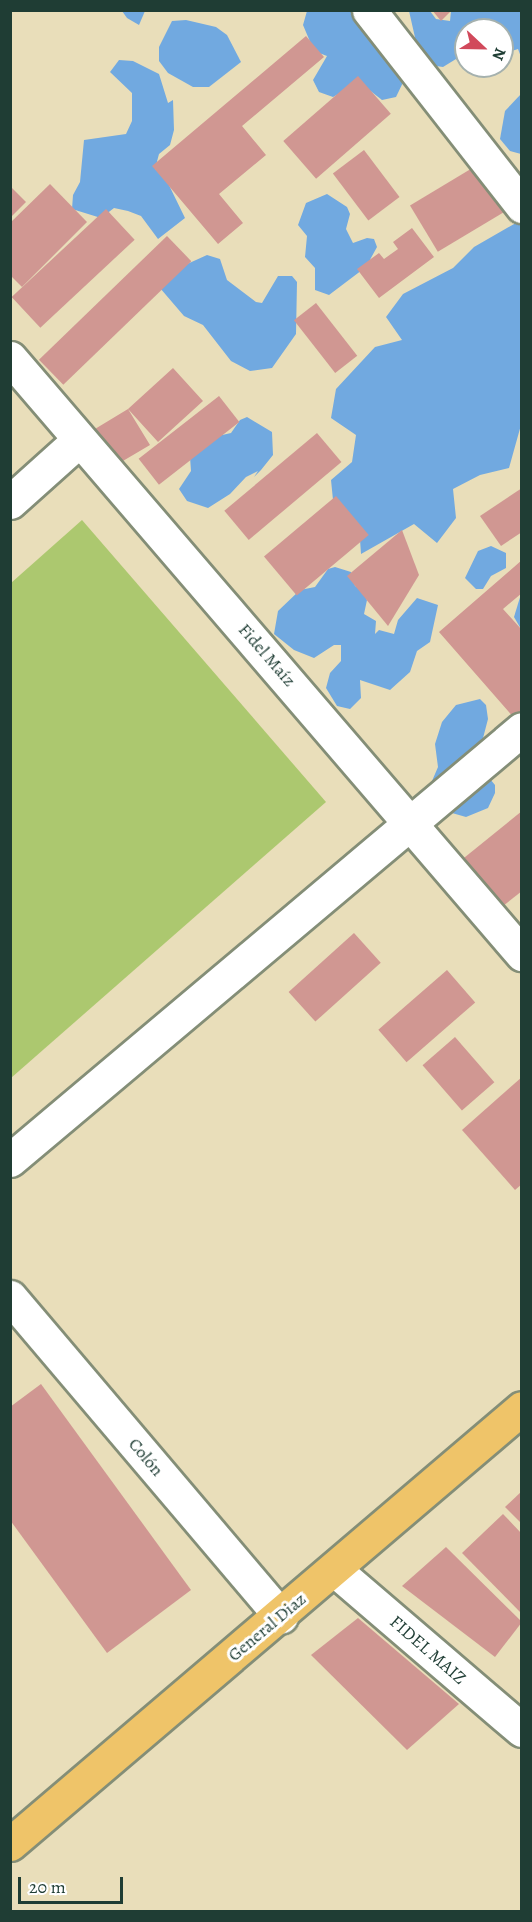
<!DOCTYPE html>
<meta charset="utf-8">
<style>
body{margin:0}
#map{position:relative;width:532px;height:1922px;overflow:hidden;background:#e9deba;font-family:Alegreya,serif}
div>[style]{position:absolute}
.green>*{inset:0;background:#acc86f}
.water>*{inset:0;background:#71a9e0}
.building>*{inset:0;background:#d09792;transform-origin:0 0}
.roads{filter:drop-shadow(2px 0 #848e77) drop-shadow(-2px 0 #848e77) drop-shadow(0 2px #848e77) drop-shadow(0 -2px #848e77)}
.minor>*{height:33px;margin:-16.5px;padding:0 16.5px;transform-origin:16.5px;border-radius:16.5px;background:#fff}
.major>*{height:33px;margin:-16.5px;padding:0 16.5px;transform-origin:16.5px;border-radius:16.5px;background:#efc469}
span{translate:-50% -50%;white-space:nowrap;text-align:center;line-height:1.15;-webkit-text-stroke:6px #fff;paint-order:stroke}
.street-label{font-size:18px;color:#1f3d34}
.frame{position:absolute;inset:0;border:12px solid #1f3d34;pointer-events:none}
.north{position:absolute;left:454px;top:18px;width:60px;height:60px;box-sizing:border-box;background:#fff;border:2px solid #a5b1ae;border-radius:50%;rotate:112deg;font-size:16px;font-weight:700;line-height:24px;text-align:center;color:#1f3d34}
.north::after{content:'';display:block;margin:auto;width:21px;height:27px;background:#d1495b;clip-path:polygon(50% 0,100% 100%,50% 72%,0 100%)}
.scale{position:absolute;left:18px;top:1877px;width:105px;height:27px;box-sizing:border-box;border:3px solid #1f3d34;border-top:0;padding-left:8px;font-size:18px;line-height:21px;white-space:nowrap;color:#1f3d34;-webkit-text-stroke:4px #fff;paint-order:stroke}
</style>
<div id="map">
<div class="green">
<i style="clip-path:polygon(82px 520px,326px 802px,11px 1078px,11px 583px)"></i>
</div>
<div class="water">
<i style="clip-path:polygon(122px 11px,145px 11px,139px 25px,127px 18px)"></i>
<i style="clip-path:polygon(307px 11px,371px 11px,409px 70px,396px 97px,382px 100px,359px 82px,333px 97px,319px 92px,313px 80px,327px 56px,314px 51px,303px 25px)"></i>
<i style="clip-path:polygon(409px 11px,430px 11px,436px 19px,450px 21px,451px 11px,521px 11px,521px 57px,518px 49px,502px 54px,502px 30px,466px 30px,466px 66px,483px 66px,480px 70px,465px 70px,456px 59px,443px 67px,429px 65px,419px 55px)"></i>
<i style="clip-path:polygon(186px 20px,216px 27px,227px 35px,241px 62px,209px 87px,193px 87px,168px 73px,159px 61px,159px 47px,172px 21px)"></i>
<i style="clip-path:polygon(119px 60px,133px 61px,159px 74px,168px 103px,173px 100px,174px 130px,170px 145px,159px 154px,155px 169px,166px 179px,185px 218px,158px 239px,141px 216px,128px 211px,114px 208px,101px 218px,72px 209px,73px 195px,80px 182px,84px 140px,126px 134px,132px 121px,132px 93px,110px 72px)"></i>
<i style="clip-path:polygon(521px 94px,521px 154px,510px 151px,500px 139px,505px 111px)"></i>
<i style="clip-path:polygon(327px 194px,347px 207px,350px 214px,346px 229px,353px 243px,367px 238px,374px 239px,377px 247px,366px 267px,329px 295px,315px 290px,315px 268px,305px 257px,307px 236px,298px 225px,306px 203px)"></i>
<i style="clip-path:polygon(521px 220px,521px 425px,509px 468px,480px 475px,453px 489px,456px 518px,437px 543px,414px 524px,361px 554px,359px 525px,334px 510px,331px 480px,352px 462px,356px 435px,331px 418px,336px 389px,375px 347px,402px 340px,386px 317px,403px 294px,453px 268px,474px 247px)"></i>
<i style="clip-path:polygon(207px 255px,220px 259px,227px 280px,256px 302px,262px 303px,278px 276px,292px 276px,297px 282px,296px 334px,272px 368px,250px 371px,231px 361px,203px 325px,184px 316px,160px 288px,185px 265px)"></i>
<i style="clip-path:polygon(247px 417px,272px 432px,273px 455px,261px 470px,254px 477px,258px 471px,246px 477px,230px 494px,208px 508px,187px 501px,179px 489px,191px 471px,190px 457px,209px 438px,231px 433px,240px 420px)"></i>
<i style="clip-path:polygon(491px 546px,506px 553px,506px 568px,491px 576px,483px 589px,476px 589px,465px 578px,478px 551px)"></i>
<i style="clip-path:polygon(335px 567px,351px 572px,355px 586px,361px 589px,367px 600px,364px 614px,376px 621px,375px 634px,379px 630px,394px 634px,398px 620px,417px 598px,438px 605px,430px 642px,417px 651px,410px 672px,390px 690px,360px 680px,361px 698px,350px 709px,337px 706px,326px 688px,330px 673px,341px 661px,341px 645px,334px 645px,314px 658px,294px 650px,274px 634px,278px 611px,300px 590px,315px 587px,328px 569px)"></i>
<i style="clip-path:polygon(521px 594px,521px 629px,514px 617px)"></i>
<i style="clip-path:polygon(480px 699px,486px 705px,488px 719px,482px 742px,485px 773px,495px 785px,495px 793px,488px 808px,466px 817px,445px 811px,429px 788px,438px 767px,435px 744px,442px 722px,456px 705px)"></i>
</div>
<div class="building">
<i style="clip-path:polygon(432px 10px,452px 10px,441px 21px)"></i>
<i style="clip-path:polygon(306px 36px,324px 57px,242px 126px,266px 155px,219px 194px,243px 223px,218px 244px,152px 166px)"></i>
<i style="left:358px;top:76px;width:50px;height:99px;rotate:49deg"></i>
<i style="left:364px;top:150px;width:59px;height:39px;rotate:53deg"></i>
<i style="left:494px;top:155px;width:54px;height:98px;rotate:59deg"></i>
<i style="clip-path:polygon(50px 184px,87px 222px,22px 287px,10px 275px,10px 223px)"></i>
<i style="clip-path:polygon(10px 186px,26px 202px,10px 218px)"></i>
<i style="left:106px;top:209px;width:42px;height:129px;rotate:47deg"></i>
<i style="clip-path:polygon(412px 228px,434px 257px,379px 298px,357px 269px,379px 253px,384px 259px,398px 249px,393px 242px)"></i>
<i style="left:167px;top:236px;width:35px;height:178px;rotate:46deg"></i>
<i style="left:316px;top:303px;width:67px;height:28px;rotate:52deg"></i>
<i style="clip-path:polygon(173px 368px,203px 401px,158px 442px,128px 409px,150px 445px,111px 468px,90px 432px,128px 409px)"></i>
<i style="left:219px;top:396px;width:33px;height:102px;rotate:52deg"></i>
<i style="left:317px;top:433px;width:38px;height:121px;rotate:50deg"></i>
<i style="clip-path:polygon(522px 488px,522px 532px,501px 546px,480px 516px)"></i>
<i style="left:336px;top:496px;width:51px;height:94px;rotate:50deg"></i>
<i style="clip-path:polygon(402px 530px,419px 575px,388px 626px,347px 576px)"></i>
<i style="clip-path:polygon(522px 560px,522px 593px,503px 609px,522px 630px,522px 727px,439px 632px)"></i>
<i style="clip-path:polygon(522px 811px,522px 891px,493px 914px,454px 866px)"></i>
<i style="left:354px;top:933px;width:40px;height:88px;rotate:48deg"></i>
<i style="left:447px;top:970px;width:43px;height:91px;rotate:49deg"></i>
<i style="left:455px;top:1037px;width:60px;height:43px;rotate:49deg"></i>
<i style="clip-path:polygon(522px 1077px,522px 1184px,515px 1190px,462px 1130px)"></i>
<i style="clip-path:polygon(41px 1384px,191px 1590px,107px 1653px,10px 1520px,10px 1407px)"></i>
<i style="clip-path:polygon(522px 1491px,522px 1524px,505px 1507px)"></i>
<i style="clip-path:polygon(503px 1514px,522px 1534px,522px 1614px,462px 1553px)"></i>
<i style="clip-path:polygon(446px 1547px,522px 1622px,495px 1657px,402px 1586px)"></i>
<i style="clip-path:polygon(358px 1618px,459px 1704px,407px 1750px,311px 1655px)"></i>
</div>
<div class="roads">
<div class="minor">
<i style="left:369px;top:10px;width:249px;rotate:52deg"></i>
<i style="left:10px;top:358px;width:786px;rotate:49.34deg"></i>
<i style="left:10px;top:502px;width:93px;rotate:-41.9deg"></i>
<i style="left:10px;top:1160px;width:669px;rotate:-40.09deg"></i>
<i style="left:10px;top:1297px;width:419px;rotate:49.7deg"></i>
<i style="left:335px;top:1570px;width:246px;rotate:40.6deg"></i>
</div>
<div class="major">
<i style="left:10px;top:1844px;width:672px;rotate:-40.42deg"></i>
</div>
</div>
<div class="street-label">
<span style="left:267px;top:655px;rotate:49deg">Fidel Maíz</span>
<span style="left:146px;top:1457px;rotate:50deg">Colón</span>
<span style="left:267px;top:1627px;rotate:-40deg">General Diaz</span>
<span style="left:428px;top:1650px;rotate:41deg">FIDEL MAIZ</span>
</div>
<div class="frame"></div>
<div class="north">N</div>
<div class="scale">20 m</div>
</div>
